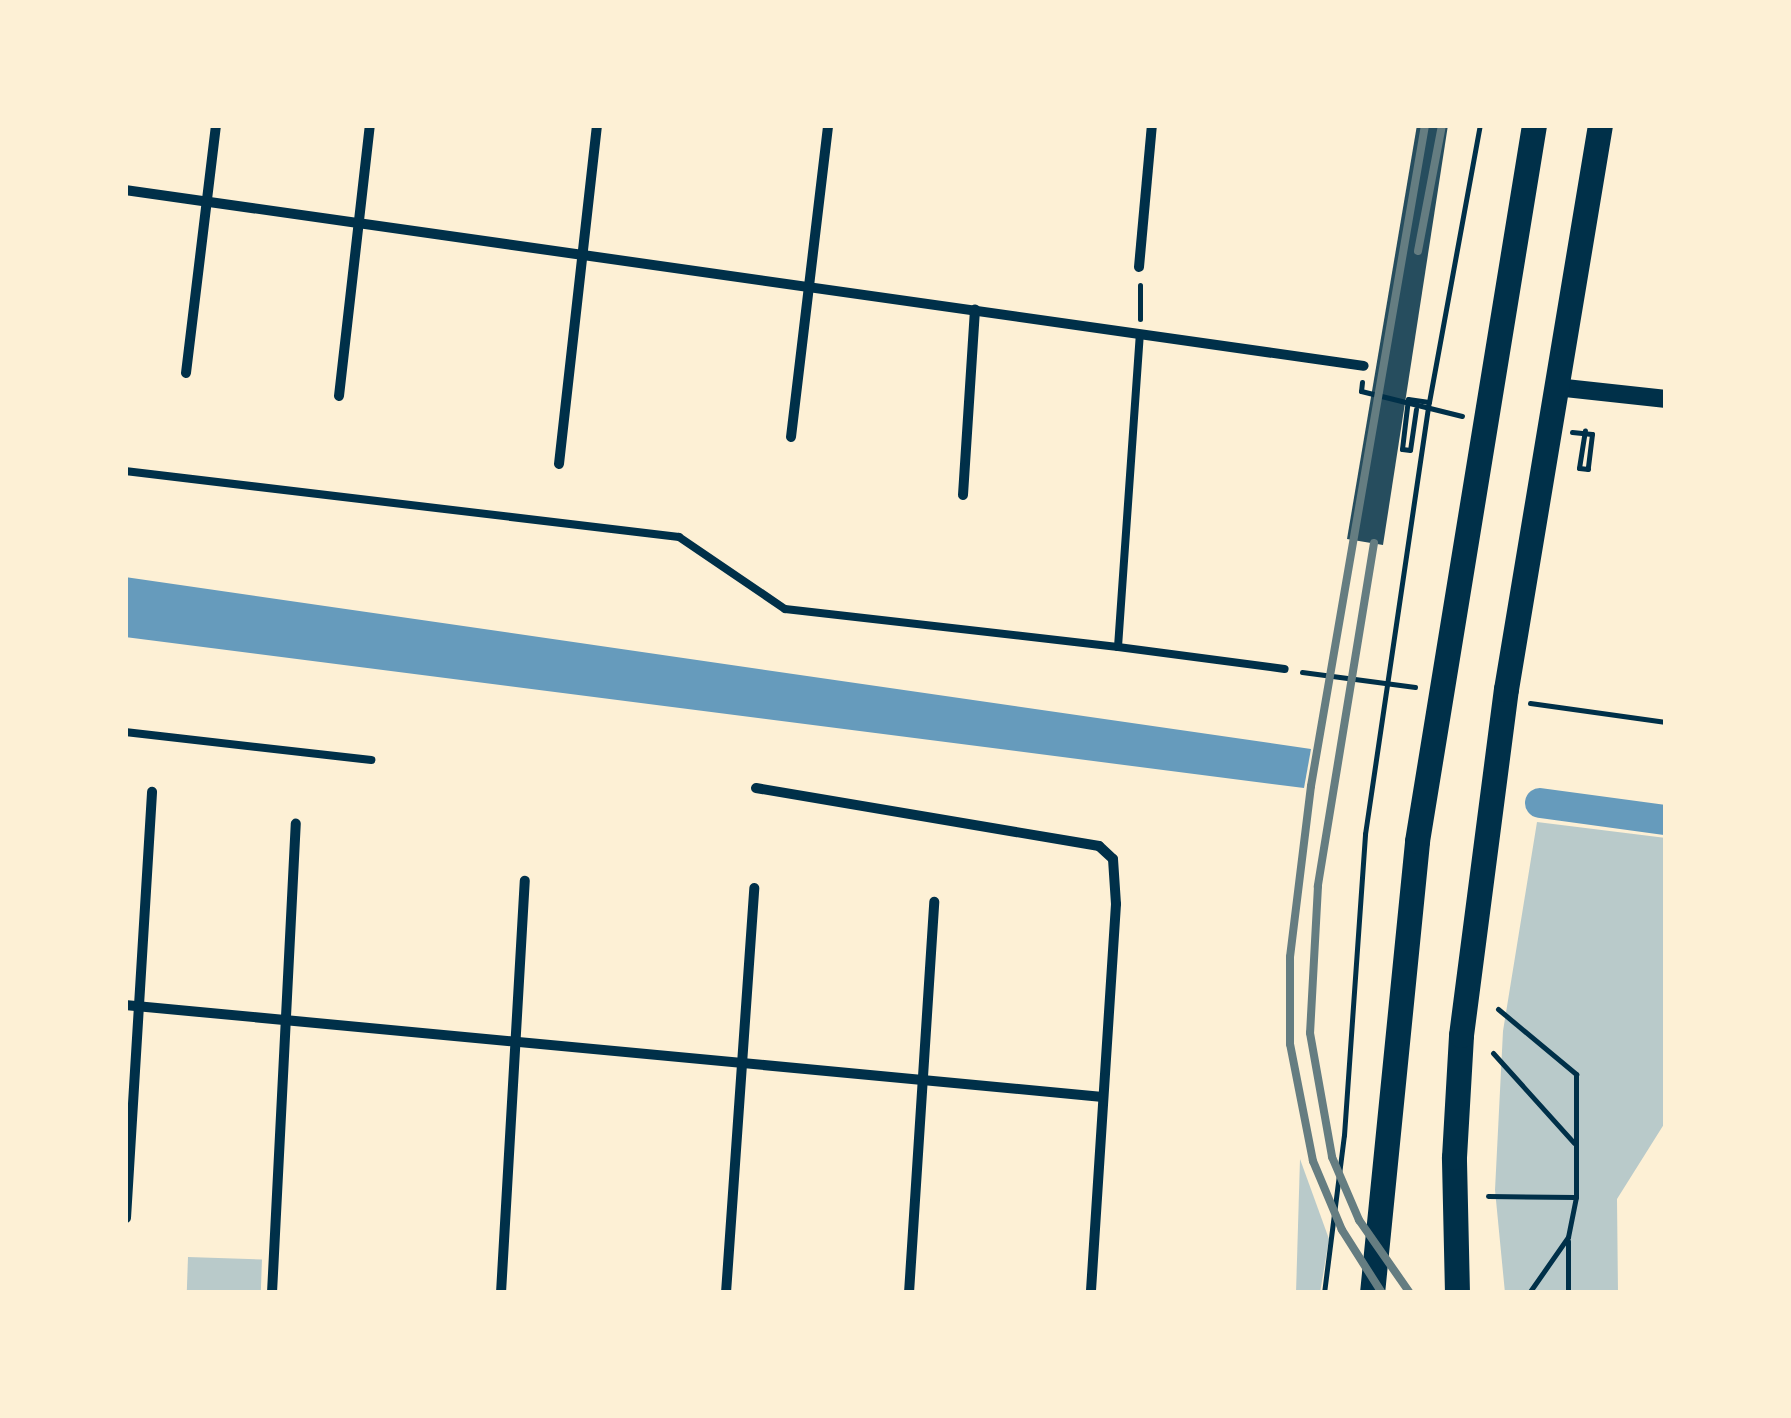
<!DOCTYPE html>
<style>
body{margin:0}
#map{position:relative;width:1791px;height:1418px;overflow:hidden;background:#fdf0d5;font-family:"Nunito Sans",sans-serif}
div>[style]{position:absolute}
.green>*{inset:0;background:#b9caca;transform-origin:0 0}
.water>*{inset:0;background:#669bbc}
.canal>*{height:30px;margin:-15px;padding:0 15px;transform-origin:15px;border-radius:15px;background:#669bbc}
.building>*{inset:0;background:#264d5e}
.path>*{height:5px;margin:-2.5px;padding:0 2.5px;transform-origin:2.5px;border-radius:2.5px;background:#003049}
.service>*{height:8px;margin:-4px;padding:0 4px;transform-origin:4px;border-radius:4px;background:#003049}
.minor>*{height:10px;margin:-5px;padding:0 5px;transform-origin:5px;border-radius:5px;background:#003049}
.tertiary>*{height:18px;margin:-9px;padding:0 9px;transform-origin:9px;border-radius:9px;background:#003049}
.primary>*{height:25px;margin:-12.5px;padding:0 12.5px;transform-origin:12.5px;border-radius:12.5px;background:#003049}
.rail>*{height:8px;margin:-4px;padding:0 4px;transform-origin:4px;border-radius:4px;background:#657d81}
span{translate:-50% -50%;white-space:nowrap;text-align:center;line-height:1.15;-webkit-text-stroke:10px #fdf0d5;paint-order:stroke}
.frame{position:absolute;inset:0;border:128px solid #fdf0d5;pointer-events:none}
</style>
<div id="map">
<div class="green">
<i style="clip-path:polygon(1537px 822px,1666px 838px,1666px 1121px,1617px 1199px,1618px 1293px,1505px 1293px,1495px 1190px,1503px 1031px)"></i>
<i style="clip-path:polygon(1300px 1159px,1329px 1239px,1320px 1293px,1296px 1293px)"></i>
<i style="left:188px;top:1257px;width:74px;height:36px;rotate:2deg"></i>
</div>
<div class="water">
<i style="clip-path:polygon(125px 577px,1311px 749px,1304px 788px,125px 637px)"></i>
</div>
<div class="canal">
<i style="left:1540px;top:803px;width:127px;rotate:7.7deg"></i>
</div>
<div class="building">
<i style="clip-path:polygon(1417px 125px,1448px 125px,1383px 545px,1347px 539px)"></i>
</div>
<div class="path">
<i style="left:1140px;top:285px;width:34px;rotate:90deg"></i>
<i style="left:1362px;top:382px;width:9px;rotate:96deg"></i>
<i style="left:1361px;top:391px;width:104px;rotate:13.9deg"></i>
<i style="left:1416px;top:409px;width:41px;rotate:98.3deg"></i>
<i style="left:1410px;top:450px;width:8px;rotate:-173deg"></i>
<i style="left:1402px;top:449px;width:50px;rotate:-83.2deg"></i>
<i style="left:1408px;top:399px;width:21px;rotate:8deg"></i>
<i style="left:1572px;top:432px;width:20px;rotate:6deg"></i>
<i style="left:1592px;top:434px;width:35px;rotate:97deg"></i>
<i style="left:1588px;top:469px;width:9px;rotate:-174deg"></i>
<i style="left:1579px;top:468px;width:38px;rotate:-81deg"></i>
<i style="left:1302px;top:672px;width:114px;rotate:7.6deg"></i>
<i style="left:1530px;top:703px;width:137px;rotate:8deg"></i>
<i style="left:1498px;top:1009px;width:102px;rotate:39.8deg"></i>
<i style="left:1576px;top:1074px;width:123px;rotate:90deg"></i>
<i style="left:1576px;top:1197px;width:41px;rotate:101.3deg"></i>
<i style="left:1568px;top:1237px;width:68px;rotate:124.9deg"></i>
<i style="left:1493px;top:1053px;width:121px;rotate:48deg"></i>
<i style="left:1488px;top:1196px;width:87px;rotate:0.7deg"></i>
<i style="left:1568px;top:1241px;width:52px;rotate:90deg"></i>
<i style="left:1324px;top:1293px;width:159px;rotate:-82.8deg"></i>
<i style="left:1344px;top:1135px;width:302px;rotate:-86deg"></i>
<i style="left:1365px;top:834px;width:437px;rotate:-81.6deg"></i>
<i style="left:1429px;top:402px;width:282px;rotate:-79.6deg"></i>
</div>
<div class="service">
<i style="left:125px;top:471px;width:558px;rotate:6.79deg"></i>
<i style="left:679px;top:537px;width:128px;rotate:34.2deg"></i>
<i style="left:785px;top:609px;width:335px;rotate:6.5deg"></i>
<i style="left:1118px;top:647px;width:313px;rotate:-86deg"></i>
<i style="left:1118px;top:647px;width:168px;rotate:7.5deg"></i>
<i style="left:125px;top:732px;width:248px;rotate:6.5deg"></i>
</div>
<div class="minor">
<i style="left:125px;top:190px;width:1251px;rotate:8.08deg"></i>
<i style="left:1139px;top:267px;width:143px;rotate:-84.8deg"></i>
<i style="left:186px;top:373px;width:250px;rotate:-83.1deg"></i>
<i style="left:339px;top:396px;width:273px;rotate:-83.5deg"></i>
<i style="left:791px;top:437px;width:314px;rotate:-83.2deg"></i>
<i style="left:559px;top:464px;width:341px;rotate:-83.6deg"></i>
<i style="left:963px;top:495px;width:186px;rotate:-86.3deg"></i>
<i style="left:756px;top:788px;width:348px;rotate:9.6deg"></i>
<i style="left:1099px;top:846px;width:19px;rotate:43deg"></i>
<i style="left:1113px;top:859px;width:45px;rotate:86.2deg"></i>
<i style="left:1116px;top:904px;width:390px;rotate:93.7deg"></i>
<i style="left:125px;top:1005px;width:982px;rotate:5.37deg"></i>
<i style="left:126px;top:1218px;width:427px;rotate:-86.5deg"></i>
<i style="left:272px;top:1293px;width:470px;rotate:-87.1deg"></i>
<i style="left:501px;top:1293px;width:413px;rotate:-86.7deg"></i>
<i style="left:726px;top:1293px;width:406px;rotate:-86deg"></i>
<i style="left:909px;top:1293px;width:392px;rotate:-86.3deg"></i>
</div>
<div class="tertiary">
<i style="left:1556px;top:387px;width:111px;rotate:6.2deg"></i>
</div>
<div class="primary">
<i style="left:1372px;top:1293px;width:454px;rotate:-84.3deg"></i>
<i style="left:1417px;top:841px;width:725px;rotate:-80.72deg"></i>
<i style="left:1457px;top:1293px;width:136px;rotate:-91.3deg"></i>
<i style="left:1454px;top:1157px;width:122px;rotate:-86.7deg"></i>
<i style="left:1461px;top:1035px;width:349px;rotate:-82.6deg"></i>
<i style="left:1506px;top:689px;width:572px;rotate:-80.54deg"></i>
</div>
<div class="rail">
<i style="left:1418px;top:251px;width:128px;rotate:-79.2deg"></i>
<i style="left:1374px;top:543px;width:348px;rotate:99.3deg"></i>
<i style="left:1318px;top:886px;width:147px;rotate:93.1deg"></i>
<i style="left:1310px;top:1033px;width:126px;rotate:79.9deg"></i>
<i style="left:1332px;top:1157px;width:69px;rotate:66.8deg"></i>
<i style="left:1359px;top:1220px;width:89px;rotate:55.1deg"></i>
<i style="left:1382px;top:1293px;width:75px;rotate:-122.4deg"></i>
<i style="left:1342px;top:1230px;width:75px;rotate:-112.8deg"></i>
<i style="left:1313px;top:1161px;width:119px;rotate:-101.1deg"></i>
<i style="left:1290px;top:1044px;width:87px;rotate:-90deg"></i>
<i style="left:1290px;top:957px;width:172px;rotate:-83deg"></i>
<i style="left:1311px;top:786px;width:671px;rotate:-80.21deg"></i>
</div>
<div class="frame"></div>
</div>
